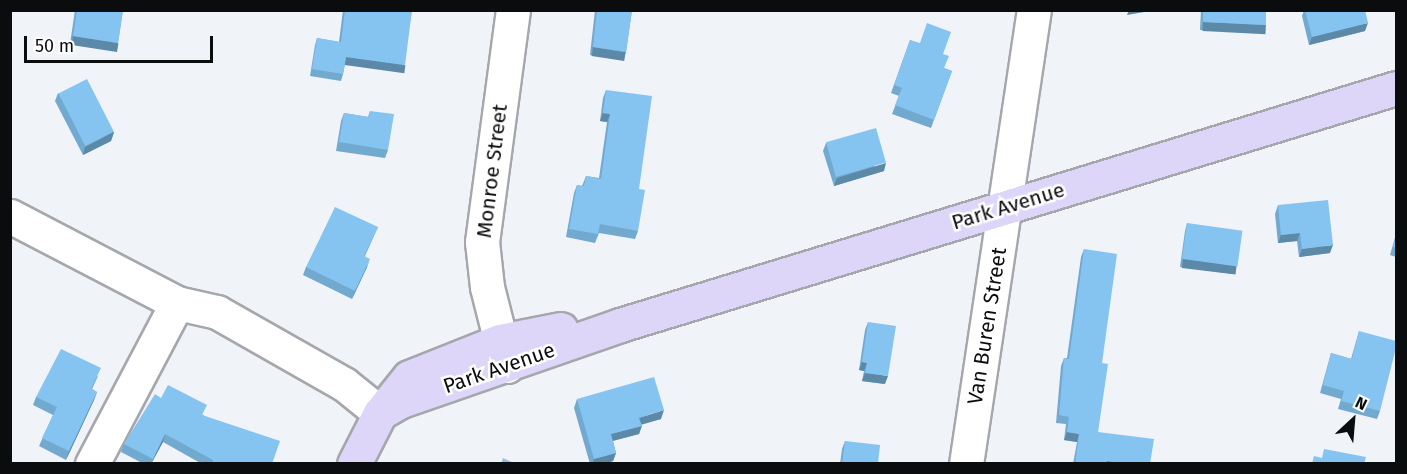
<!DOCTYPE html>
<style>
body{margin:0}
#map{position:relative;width:1407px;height:474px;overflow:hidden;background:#f0f3f8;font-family:"Fira Sans",sans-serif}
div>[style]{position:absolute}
.roads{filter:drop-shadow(2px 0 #a5a7ac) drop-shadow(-2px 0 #a5a7ac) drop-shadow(0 2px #a5a7ac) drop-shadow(0 -2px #a5a7ac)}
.minor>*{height:33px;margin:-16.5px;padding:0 16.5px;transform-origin:16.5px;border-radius:16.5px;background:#fff}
.major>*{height:33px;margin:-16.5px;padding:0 16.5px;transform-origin:16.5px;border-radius:16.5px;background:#ddd6f8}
.wall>*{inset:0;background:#72a9cf}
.shaded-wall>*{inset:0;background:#5d89a9;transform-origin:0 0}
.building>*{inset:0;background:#85c4f1;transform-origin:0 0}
span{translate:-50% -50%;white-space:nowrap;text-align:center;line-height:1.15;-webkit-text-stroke:5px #fff;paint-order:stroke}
.street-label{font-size:21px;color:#0b0c0e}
.frame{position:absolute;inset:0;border:12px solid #0b0c0e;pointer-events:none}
.north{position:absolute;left:1323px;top:390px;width:60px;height:60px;-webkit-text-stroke:4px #fff;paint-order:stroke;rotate:26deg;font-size:16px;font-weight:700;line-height:24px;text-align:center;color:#0b0c0e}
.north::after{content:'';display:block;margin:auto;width:21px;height:27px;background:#0b0c0e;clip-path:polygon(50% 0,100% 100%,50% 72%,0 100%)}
.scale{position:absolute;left:24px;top:36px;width:189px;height:27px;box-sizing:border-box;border:3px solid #0b0c0e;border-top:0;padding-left:8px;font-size:18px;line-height:21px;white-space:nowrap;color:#0b0c0e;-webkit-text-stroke:4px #fff;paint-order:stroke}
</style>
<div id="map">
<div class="roads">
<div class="minor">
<i style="left:10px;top:216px;width:188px;rotate:27.5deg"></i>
<i style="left:177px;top:303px;width:41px;rotate:12.7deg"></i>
<i style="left:217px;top:312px;width:146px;rotate:29.6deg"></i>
<i style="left:344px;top:384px;width:46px;rotate:38.9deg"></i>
<i style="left:507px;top:366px;width:81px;rotate:-104.2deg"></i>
<i style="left:487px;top:287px;width:45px;rotate:-96.3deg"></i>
<i style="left:482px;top:242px;width:234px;rotate:-82.4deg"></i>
<i style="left:92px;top:464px;width:182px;rotate:-62.2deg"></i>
<i style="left:966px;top:464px;width:459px;rotate:-81.5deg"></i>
</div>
<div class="major">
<i style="left:380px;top:413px;width:24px;rotate:-30deg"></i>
<i style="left:401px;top:401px;width:232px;rotate:-19.1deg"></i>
<i style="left:620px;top:325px;width:811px;rotate:-16.98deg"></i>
<i style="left:354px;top:464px;width:57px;rotate:-63deg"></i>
<i style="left:380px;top:413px;width:46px;rotate:-51.1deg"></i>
<i style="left:409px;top:377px;width:98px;rotate:-21.6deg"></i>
<i style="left:500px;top:341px;width:62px;rotate:-11.1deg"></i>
</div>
</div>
<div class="wall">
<i style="clip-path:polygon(75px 10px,123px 10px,118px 43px,115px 51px,70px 44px)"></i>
<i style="clip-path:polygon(343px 10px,412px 10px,402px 72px,345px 64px,343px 74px,341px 81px,310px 76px,315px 45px,317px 38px,339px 42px)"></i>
<i style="clip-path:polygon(595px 10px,632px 10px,626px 52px,623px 60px,590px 55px)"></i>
<i style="clip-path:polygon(1201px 10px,1266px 10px,1266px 25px,1263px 33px,1200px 30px)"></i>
<i style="clip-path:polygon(1304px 10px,1365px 10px,1365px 31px,1309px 45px,1302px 16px)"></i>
<i style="clip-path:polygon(910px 40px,943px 54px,944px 68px,952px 71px,931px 128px,892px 114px,899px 96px,891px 93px)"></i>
<i style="clip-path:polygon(606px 90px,639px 189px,638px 231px,635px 239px,599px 233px,595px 243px,566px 237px,574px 193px,577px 185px,582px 186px,586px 176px,599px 178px,607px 122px,600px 121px,603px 98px)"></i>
<i style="clip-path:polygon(58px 93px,114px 132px,111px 141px,83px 155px,55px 101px)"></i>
<i style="clip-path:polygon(370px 111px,388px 150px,385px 158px,336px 151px,341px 121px,344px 113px,368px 117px)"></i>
<i style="clip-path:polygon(826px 143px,884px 171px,834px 186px,823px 151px)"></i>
<i style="clip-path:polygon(1278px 205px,1330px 253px,1299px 257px,1297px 241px,1278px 243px,1275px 214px)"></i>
<i style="clip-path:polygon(1187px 223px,1234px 274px,1180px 267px,1185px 231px)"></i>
<i style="clip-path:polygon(378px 227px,365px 256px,367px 267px,352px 299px,303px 275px,306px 267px)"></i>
<i style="clip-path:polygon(1396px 234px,1396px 257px,1390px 255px)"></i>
<i style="clip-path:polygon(1084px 249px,1102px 363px,1098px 432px,1150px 464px,1073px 464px,1077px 442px,1064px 440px,1066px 424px,1056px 423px,1061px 366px,1064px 358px,1067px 358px,1081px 257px)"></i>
<i style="clip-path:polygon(868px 322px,885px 384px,862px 381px,864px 371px,859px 370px,865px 330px)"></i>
<i style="clip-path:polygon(1359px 331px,1380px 411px,1377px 419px,1338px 409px,1341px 399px,1320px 393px,1331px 353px,1351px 359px)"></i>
<i style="clip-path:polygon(98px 376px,92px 389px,97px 392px,94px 400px,66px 460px,39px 446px,53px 415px,33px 405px,36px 397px)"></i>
<i style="clip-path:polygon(161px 398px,203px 415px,272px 464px,202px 464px,163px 442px,151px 464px,144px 464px,121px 452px,124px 444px)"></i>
<i style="clip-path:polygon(577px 399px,661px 419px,642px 424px,639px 434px,613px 441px,616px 453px,613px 461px,604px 464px,590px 464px,574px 408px)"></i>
<i style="clip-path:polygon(845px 441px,878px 464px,840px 464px,842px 449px)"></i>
</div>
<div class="shaded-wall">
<i style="clip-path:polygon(1129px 10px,1156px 10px,1127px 15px)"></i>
<i style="left:1203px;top:22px;width:63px;height:9px;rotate:3deg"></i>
<i style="clip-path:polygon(1368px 23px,1365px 31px,1309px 45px,1312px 37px)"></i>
<i style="left:73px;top:36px;width:46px;height:9px;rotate:9deg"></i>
<i style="left:593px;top:47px;width:33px;height:9px;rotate:9deg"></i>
<i style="left:346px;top:57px;width:60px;height:8px;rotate:8deg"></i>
<i style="clip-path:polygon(603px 113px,610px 114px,607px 122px,600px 121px)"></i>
<i style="clip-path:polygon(114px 132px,111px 141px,83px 155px,85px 147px)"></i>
<i style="clip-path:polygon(886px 163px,884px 171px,834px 186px,837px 178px)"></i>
<i style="clip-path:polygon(1300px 233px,1297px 241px,1278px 243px,1281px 235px)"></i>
<i style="clip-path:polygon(1333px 245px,1330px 253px,1299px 257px,1302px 249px)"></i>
<i style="clip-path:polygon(370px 259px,367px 267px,352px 299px,355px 291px)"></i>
<i style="left:1183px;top:259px;width:54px;height:9px;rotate:7deg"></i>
<i style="clip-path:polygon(862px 362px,867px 363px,864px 371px,859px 370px)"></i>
<i style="clip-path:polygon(865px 373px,888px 376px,885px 384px,862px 381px)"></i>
<i style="clip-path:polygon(97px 392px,94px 400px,66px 460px,69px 451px)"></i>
<i style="clip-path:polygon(664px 410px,661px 419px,637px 426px,639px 418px)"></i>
<i style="clip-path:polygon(642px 426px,639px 434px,608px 442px,611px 434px)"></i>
<i style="clip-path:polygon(1067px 432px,1079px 434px,1077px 442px,1064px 440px)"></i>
<i style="clip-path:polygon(165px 434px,163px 442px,151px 464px,153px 459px)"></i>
<i style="clip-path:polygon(616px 453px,613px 461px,604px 464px,592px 464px,594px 459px)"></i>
<i style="clip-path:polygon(1107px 461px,1127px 464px,1106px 464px)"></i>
</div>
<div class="building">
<i style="clip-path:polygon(77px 10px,123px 10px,118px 43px,73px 36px)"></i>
<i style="clip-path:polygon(345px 10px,412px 10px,405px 65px,346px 57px,343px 74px,312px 69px,317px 38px,341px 42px)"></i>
<i style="clip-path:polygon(597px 10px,632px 10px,626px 52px,593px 47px)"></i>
<i style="clip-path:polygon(1203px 10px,1266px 10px,1266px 25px,1203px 22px)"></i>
<i style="clip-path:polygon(1305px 10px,1365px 10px,1368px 23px,1312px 37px)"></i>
<i style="clip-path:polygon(927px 23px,951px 32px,943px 54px,949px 56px,944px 68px,952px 71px,934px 120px,895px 105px,902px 88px,894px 85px,910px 40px,920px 43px)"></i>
<i style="left:87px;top:79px;width:59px;height:32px;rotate:63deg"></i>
<i style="clip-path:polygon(606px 90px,652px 96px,639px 189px,645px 190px,638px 231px,600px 224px,598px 234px,569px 229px,577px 185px,584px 186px,586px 176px,601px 179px,610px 114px,603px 113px)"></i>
<i style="clip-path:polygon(370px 111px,394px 114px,388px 150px,339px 142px,344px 113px,369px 117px)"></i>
<i style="left:876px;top:128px;width:36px;height:52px;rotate:74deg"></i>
<i style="clip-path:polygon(1328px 200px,1333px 245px,1302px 249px,1300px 233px,1281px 235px,1278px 205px)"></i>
<i style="clip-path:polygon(335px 207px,378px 227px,364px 256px,370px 259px,355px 291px,306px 267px)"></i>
<i style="left:1187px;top:223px;width:56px;height:36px;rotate:8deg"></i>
<i style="clip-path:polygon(1396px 236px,1396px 248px,1393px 247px)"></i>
<i style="clip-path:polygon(1084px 249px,1117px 254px,1102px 363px,1108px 364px,1098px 432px,1154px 439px,1150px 464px,1127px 464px,1107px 461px,1107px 464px,1075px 464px,1079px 434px,1067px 432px,1069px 417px,1059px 415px,1064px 358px,1069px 359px)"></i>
<i style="clip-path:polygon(868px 322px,896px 326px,888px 376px,865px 373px,867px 363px,862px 362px)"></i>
<i style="clip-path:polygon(1359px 331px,1396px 341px,1396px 348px,1380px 411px,1341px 401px,1344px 391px,1323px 385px,1331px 353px,1352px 359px)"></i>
<i style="clip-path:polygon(61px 349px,101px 368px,91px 389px,97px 392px,69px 451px,42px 438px,57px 407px,36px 397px)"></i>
<i style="clip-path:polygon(654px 377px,664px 410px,639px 418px,642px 426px,611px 434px,616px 453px,594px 459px,577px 399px)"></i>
<i style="clip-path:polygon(168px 385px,207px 405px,202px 415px,280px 441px,272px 464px,212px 464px,213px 460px,165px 434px,153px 459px,124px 444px,155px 394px,161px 398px)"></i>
<i style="clip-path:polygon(845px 441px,880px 445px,878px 464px,842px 464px)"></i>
<i style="clip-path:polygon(1324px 449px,1366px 457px,1364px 464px,1312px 464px,1314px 456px,1322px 458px)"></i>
<i style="clip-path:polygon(503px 458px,516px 464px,501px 464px)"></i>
</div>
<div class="street-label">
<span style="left:492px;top:171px;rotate:-83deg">Monroe Street</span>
<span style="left:1008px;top:206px;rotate:-17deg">Park Avenue</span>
<span style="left:987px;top:326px;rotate:-81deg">Van Buren Street</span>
<span style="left:499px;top:368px;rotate:-19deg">Park Avenue</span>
</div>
<div class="frame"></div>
<div class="north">N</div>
<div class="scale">50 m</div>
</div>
